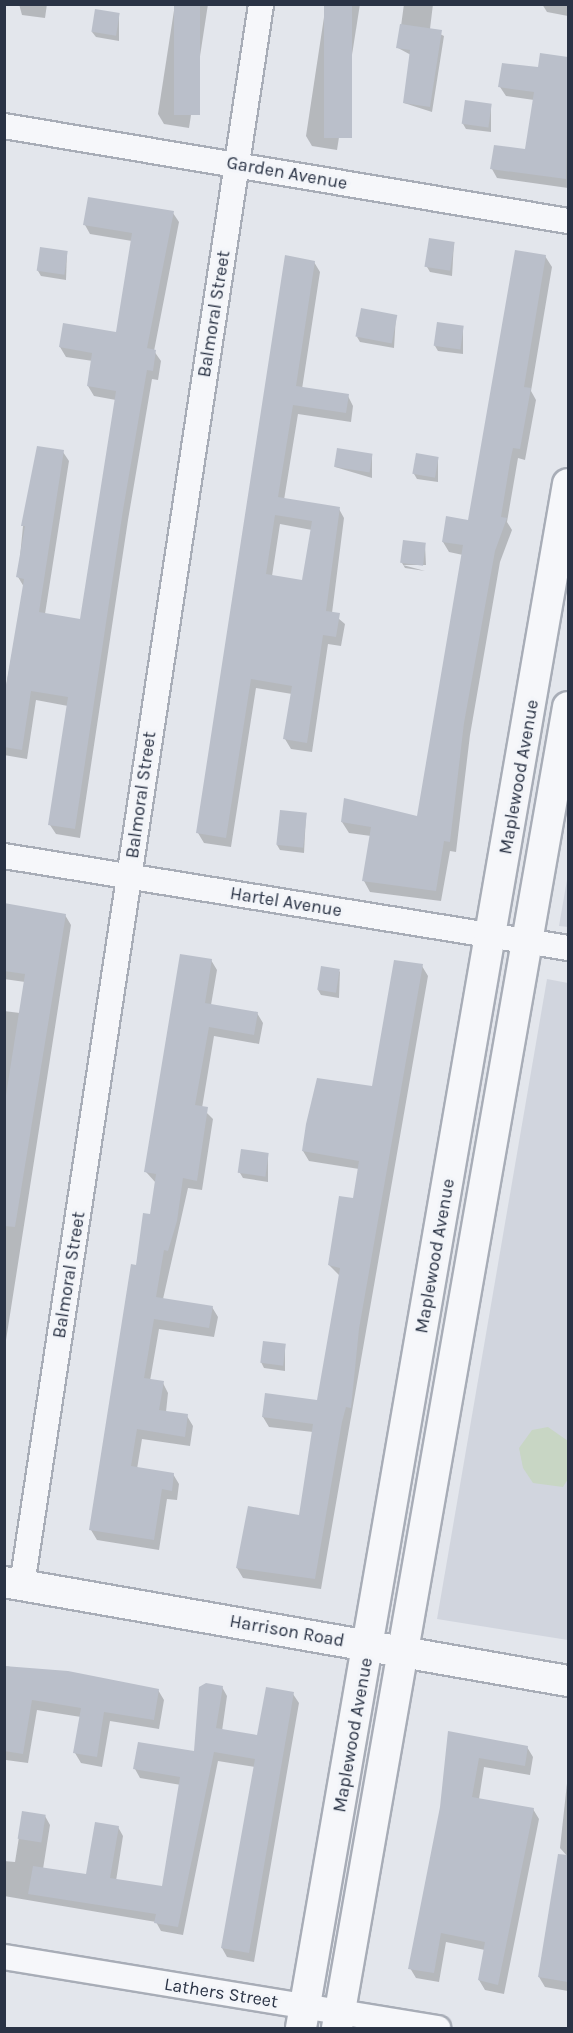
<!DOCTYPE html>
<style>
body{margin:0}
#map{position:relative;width:573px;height:2033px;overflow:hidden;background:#e3e6ec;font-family:Karla,sans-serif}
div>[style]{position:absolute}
.built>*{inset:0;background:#d1d5de}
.green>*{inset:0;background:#c8d6c4}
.shadow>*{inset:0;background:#0003}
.building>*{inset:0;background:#babfca;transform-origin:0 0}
.roads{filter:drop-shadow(2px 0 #a8adb7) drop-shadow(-2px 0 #a8adb7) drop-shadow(0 2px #a8adb7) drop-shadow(0 -2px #a8adb7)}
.minor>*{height:24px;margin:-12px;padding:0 12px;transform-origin:12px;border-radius:12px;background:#f6f7fa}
.tertiary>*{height:30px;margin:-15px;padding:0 15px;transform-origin:15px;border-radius:15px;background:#f6f7fa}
span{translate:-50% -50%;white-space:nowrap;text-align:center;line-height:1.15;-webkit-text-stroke:6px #f3f5f9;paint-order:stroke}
.street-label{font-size:18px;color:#2a3345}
.frame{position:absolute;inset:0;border:6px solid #2a3345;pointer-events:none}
</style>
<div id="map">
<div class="built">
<i style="clip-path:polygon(568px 874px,568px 927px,559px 926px)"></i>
<i style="clip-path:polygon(547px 979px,568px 983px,568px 1640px,437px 1619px)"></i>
</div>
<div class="green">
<i style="clip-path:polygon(548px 1427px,568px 1441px,568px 1479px,563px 1487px,533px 1483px,523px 1468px,519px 1448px,532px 1430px)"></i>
</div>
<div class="shadow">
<i style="clip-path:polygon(19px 4px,47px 4px,45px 18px,22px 15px)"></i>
<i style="clip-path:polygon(175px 4px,208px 4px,189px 128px,164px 124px,158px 114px)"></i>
<i style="clip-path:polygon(326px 4px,360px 4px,337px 150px,312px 146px,306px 136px)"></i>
<i style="clip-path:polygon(404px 4px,433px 4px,430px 29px,444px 36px,432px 112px,404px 103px,411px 55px,398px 48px)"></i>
<i style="clip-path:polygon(542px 4px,568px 4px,568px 16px,547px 12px)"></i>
<i style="clip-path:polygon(119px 14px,119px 41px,96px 37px,92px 32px)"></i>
<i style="clip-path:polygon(541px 54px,568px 58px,568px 188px,497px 178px,492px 169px,526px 151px,534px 100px,506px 96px,500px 87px,539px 69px)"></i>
<i style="clip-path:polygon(491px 105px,491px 132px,466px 129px,463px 124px)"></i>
<i style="clip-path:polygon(173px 213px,179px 222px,154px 351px,161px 361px,158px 380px,152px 379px,128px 520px,80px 838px,56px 834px,50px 825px,68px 706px,36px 700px,27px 759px,4px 755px,4px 698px,24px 587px,18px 577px,23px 526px,63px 452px,69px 461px,45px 614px,81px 620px,116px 400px,94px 396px,88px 386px,93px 361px,66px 357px,60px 347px,117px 334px,132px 241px,90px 234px,85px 225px)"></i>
<i style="clip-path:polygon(454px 243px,452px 276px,430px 272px,427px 267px)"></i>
<i style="clip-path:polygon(67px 253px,66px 280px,41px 276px,38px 271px)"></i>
<i style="clip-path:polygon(545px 256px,552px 267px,531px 391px,536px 400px,525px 460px,518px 458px,507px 522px,512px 530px,500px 562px,470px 735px,456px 852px,450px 851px,441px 901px,370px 892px,364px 881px,371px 836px,349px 833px,342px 822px,418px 818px,463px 555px,449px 552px,443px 542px,469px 522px)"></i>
<i style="clip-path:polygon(evenodd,314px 262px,320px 272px,302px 389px,348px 396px,353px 406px,351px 422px,298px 414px,284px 500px,339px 509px,344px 518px,332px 613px,345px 624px,341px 646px,328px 644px,312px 752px,291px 749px,285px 739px,292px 694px,256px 688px,231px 847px,204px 843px,198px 833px,314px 262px,280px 524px,312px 530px,303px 582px,272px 576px,280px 524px)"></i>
<i style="clip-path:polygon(396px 316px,394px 348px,360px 342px,357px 337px)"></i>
<i style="clip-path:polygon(463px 327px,463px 354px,438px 351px,435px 346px)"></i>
<i style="clip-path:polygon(372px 455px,372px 478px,335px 467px)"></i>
<i style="clip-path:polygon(438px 458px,438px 482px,417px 479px,414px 474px)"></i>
<i style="clip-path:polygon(425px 545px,426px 565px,403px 565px,425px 571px,405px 568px,402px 563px)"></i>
<i style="clip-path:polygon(306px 815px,304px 853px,280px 850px,277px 845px)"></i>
<i style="clip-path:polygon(4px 905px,65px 915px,71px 925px,4px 1353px,4px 1011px,20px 1013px,25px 982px,4px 979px)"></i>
<i style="clip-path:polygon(211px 960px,217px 970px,211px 1005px,257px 1013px,263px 1023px,259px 1044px,214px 1036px,202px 1108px,213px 1119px,202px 1190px,188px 1188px,163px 1299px,212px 1307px,218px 1317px,214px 1337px,159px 1329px,150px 1381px,163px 1383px,168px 1393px,166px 1412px,187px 1416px,193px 1426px,190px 1446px,142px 1439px,137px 1469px,173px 1474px,179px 1484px,177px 1500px,167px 1499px,159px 1550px,97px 1540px,91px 1530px,137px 1267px,151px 1216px,156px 1183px,146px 1172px)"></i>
<i style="clip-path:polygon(422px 966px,428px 976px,321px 1589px,243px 1578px,237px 1568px,301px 1517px,313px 1432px,269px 1427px,263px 1417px,318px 1401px,340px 1276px,329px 1265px,354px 1200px,359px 1169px,309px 1161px,303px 1151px,373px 1088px)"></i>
<i style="clip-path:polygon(340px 971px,339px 998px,321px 995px,318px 990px)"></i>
<i style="clip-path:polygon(268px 1154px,268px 1182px,243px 1178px,240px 1173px)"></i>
<i style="clip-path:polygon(285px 1346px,285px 1371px,264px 1368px,261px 1362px)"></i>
<i style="clip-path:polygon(4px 1666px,158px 1690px,164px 1700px,159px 1729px,110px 1721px,102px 1767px,81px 1763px,75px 1753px,81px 1717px,37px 1710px,28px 1763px,6px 1760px)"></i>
<i style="clip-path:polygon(222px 1687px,227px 1696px,222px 1731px,258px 1737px,293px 1694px,299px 1703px,254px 1962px,227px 1957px,222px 1948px,255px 1767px,218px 1761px,183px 1935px,161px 1931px,156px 1922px,4px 1896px,4px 1861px,15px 1862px,23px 1812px,45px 1816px,50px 1825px,43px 1869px,87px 1876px,118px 1827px,123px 1836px,116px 1881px,163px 1888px,181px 1785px,140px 1778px,135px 1769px,195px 1753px)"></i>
<i style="clip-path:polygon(449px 1733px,527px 1747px,533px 1757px,530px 1775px,484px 1767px,479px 1799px,533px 1809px,539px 1819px,504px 1994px,485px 1990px,479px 1980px,485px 1950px,446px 1942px,439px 1982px,416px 1978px,410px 1968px,441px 1807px)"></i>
<i style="clip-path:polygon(568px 1774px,568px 1857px,560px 1848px)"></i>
<i style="clip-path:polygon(554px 1886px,568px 1888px,568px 1991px,545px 1987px,539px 1977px)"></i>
</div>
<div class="building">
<i style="left:174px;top:4px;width:26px;height:111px"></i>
<i style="left:324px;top:4px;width:28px;height:134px"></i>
<i style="left:95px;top:9px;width:25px;height:23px;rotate:9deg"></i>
<i style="clip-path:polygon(400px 24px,442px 30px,430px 107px,403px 103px,410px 50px,396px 48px)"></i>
<i style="clip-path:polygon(540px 53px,568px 57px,566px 179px,490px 169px,494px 145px,525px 149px,534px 92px,498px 87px,502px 63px,538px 67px)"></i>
<i style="left:465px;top:100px;width:27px;height:24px;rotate:8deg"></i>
<i style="clip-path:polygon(88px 197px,174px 211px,147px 348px,156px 350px,153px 371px,147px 370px,123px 510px,75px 829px,48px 825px,68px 697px,31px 691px,22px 750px,4px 747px,4px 697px,24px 579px,16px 577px,25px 526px,21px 526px,37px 446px,64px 450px,39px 612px,80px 619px,116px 391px,87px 386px,92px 353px,59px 347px,63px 323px,116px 332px,132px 233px,83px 225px)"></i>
<i style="left:429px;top:238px;width:26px;height:29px;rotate:9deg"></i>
<i style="left:40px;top:247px;width:28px;height:24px;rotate:8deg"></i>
<i style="clip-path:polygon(515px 250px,546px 255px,524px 387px,531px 388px,520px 449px,513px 448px,510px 462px,501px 517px,507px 518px,495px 551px,464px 723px,450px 842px,444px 841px,436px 891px,362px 881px,371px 827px,341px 822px,344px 798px,417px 816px,463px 545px,442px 542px,446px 516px,468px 520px)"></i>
<i style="clip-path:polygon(evenodd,285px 255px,315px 261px,296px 386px,349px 394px,346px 413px,293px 405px,278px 497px,340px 507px,326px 611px,340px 613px,336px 637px,323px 635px,307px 743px,283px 739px,292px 686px,251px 679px,226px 838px,196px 833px,285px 255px,275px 515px,312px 521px,302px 580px,266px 574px,275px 515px)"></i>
<i style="left:361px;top:308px;width:37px;height:29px;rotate:11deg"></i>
<i style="left:437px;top:322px;width:27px;height:24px;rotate:8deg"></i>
<i style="left:337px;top:448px;width:36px;height:19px;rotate:9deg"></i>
<i style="left:416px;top:453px;width:23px;height:21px;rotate:10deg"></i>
<i style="left:403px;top:540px;width:23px;height:23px;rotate:7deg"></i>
<i style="left:280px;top:810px;width:27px;height:35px;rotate:6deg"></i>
<i style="clip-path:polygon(4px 903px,66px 914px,15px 1227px,4px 1226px,4px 1108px,25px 974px,4px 971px)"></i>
<i style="clip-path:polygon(180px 954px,212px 959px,205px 1003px,258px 1012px,254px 1035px,209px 1027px,195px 1105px,208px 1107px,197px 1181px,183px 1178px,177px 1221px,168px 1251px,164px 1250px,156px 1297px,213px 1306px,209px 1328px,154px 1319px,144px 1378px,164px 1381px,159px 1410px,188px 1414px,185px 1437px,137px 1429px,131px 1466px,174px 1473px,172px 1491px,162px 1489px,154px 1540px,89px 1530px,131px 1264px,136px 1265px,143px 1213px,150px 1214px,156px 1174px,144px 1172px)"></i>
<i style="clip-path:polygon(394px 960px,423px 964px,359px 1329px,351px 1408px,346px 1407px,342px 1422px,315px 1579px,236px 1568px,248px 1506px,299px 1515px,313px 1424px,262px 1417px,265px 1393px,317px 1400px,340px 1268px,328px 1265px,339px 1196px,353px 1198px,359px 1161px,302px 1151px,306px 1124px,317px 1078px,372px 1086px)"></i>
<i style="left:321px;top:966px;width:19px;height:24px;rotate:9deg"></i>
<i style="left:241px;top:1149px;width:28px;height:24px;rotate:8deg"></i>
<i style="left:263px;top:1341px;width:23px;height:22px;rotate:7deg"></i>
<i style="clip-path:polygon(4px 1666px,68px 1671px,159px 1689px,154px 1720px,104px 1712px,97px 1757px,73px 1753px,81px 1708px,32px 1700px,23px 1754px,4px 1751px)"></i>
<i style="clip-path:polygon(206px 1683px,223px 1686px,216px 1728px,257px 1735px,266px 1687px,294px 1692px,249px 1953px,221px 1948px,255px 1759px,214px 1752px,178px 1927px,154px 1923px,156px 1914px,28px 1894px,33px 1866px,86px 1874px,95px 1822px,119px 1826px,110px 1878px,162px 1886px,180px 1777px,133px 1769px,138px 1742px,194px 1751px,199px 1687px)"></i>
<i style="clip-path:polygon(448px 1731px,528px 1746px,525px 1766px,479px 1758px,472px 1797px,534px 1808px,498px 1985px,478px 1980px,485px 1942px,441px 1933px,434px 1973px,408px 1969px,440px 1807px)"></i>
<i style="left:22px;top:1811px;width:24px;height:28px;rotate:9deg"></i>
<i style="clip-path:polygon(558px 1854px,568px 1855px,568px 1982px,538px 1977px)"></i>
</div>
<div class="roads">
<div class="minor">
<i style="left:4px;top:126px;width:572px;rotate:9.56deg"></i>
<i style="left:4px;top:856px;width:571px;rotate:9.26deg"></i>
<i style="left:22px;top:1585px;width:1599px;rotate:-81.4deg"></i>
<i style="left:4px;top:1957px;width:440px;rotate:9.3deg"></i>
</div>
<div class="tertiary">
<i style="left:4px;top:1582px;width:573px;rotate:9.96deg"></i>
<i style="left:301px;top:2028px;width:1567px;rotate:-80.19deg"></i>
<i style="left:337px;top:2028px;width:1341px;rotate:-80.08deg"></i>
</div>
</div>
<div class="street-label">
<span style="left:287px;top:173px;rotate:10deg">Garden Avenue</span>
<span style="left:214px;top:314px;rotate:-81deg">Balmoral Street</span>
<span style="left:519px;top:777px;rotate:-80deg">Maplewood Avenue</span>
<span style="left:141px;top:795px;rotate:-82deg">Balmoral Street</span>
<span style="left:286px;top:902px;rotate:9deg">Hartel Avenue</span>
<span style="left:435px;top:1256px;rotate:-80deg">Maplewood Avenue</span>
<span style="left:69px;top:1275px;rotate:-81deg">Balmoral Street</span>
<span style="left:287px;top:1631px;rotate:10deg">Harrison Road</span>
<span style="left:353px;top:1735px;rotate:-80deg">Maplewood Avenue</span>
<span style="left:221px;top:1993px;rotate:9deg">Lathers Street</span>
</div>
<div class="frame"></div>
</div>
